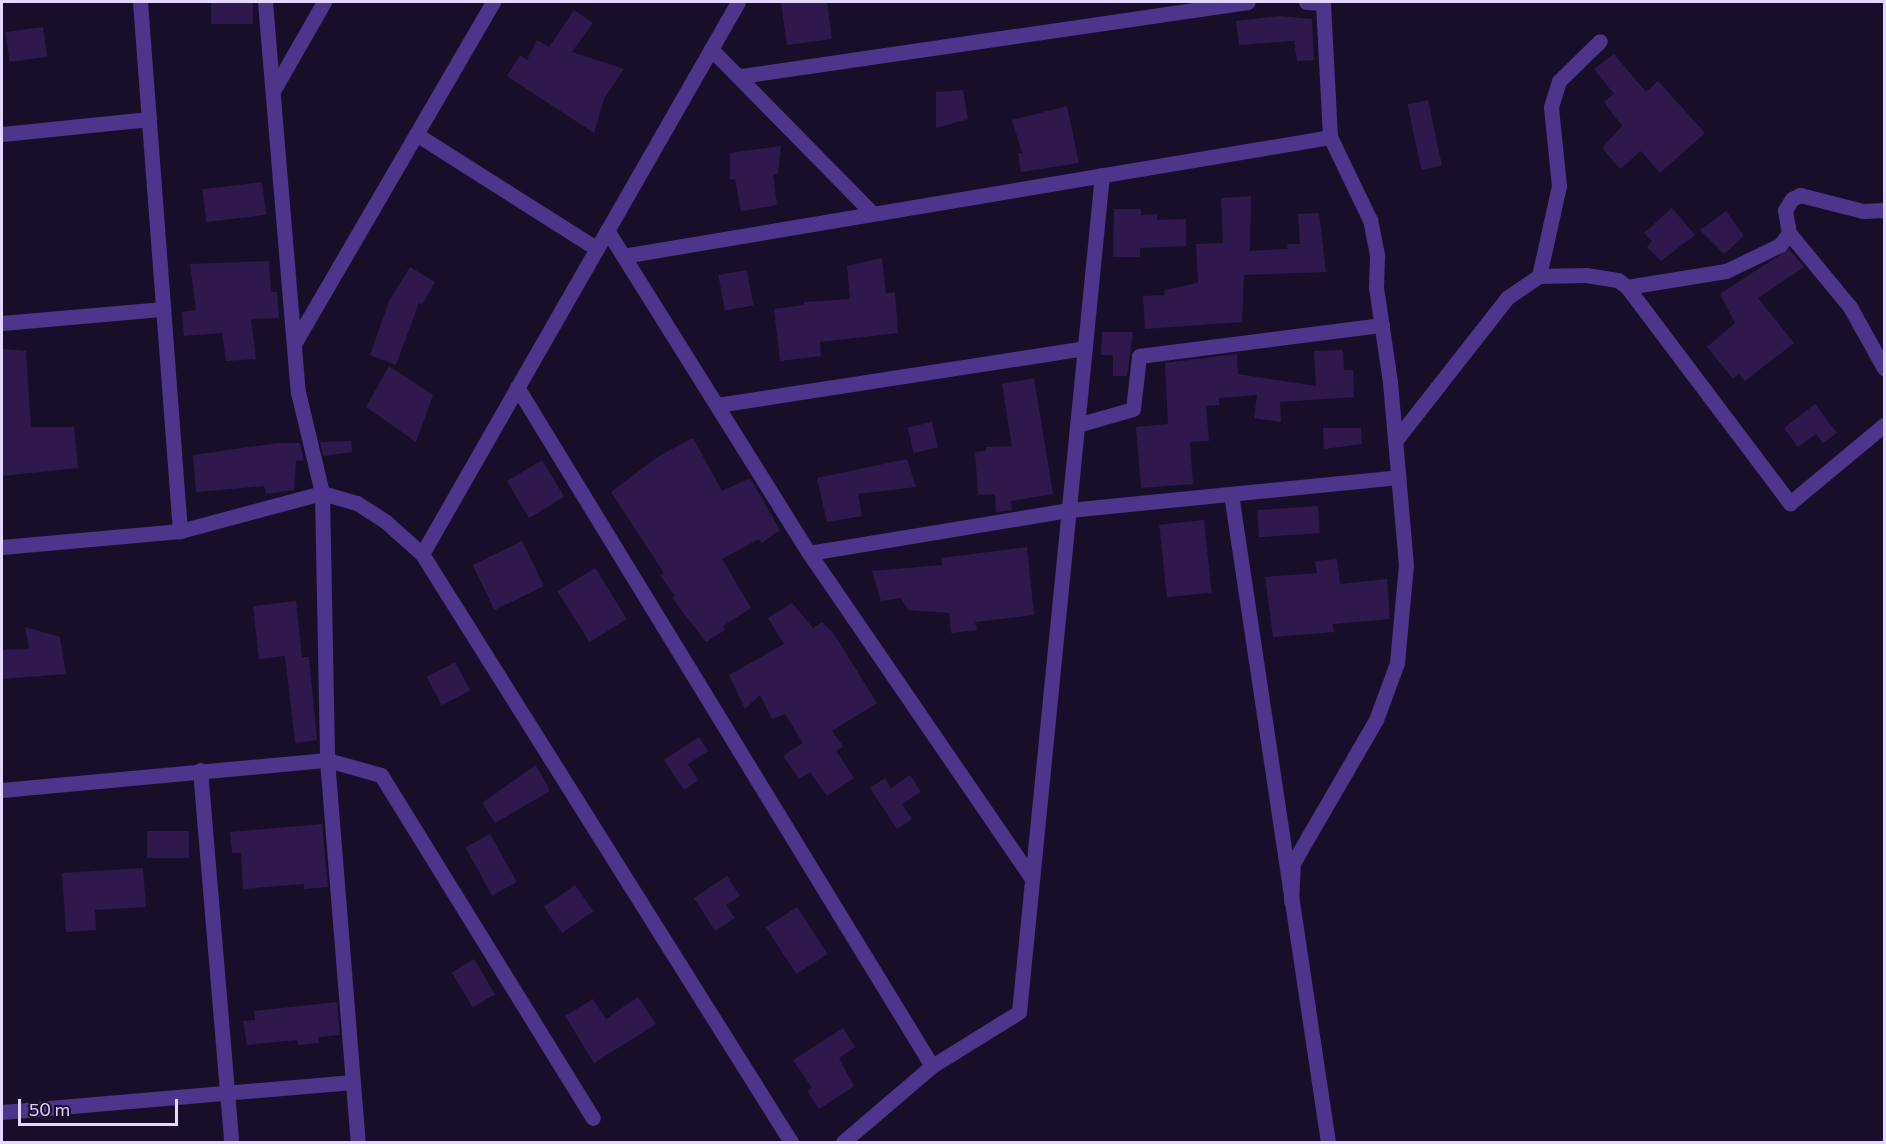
<!DOCTYPE html>
<style>
body{margin:0}
#map{position:relative;width:1886px;height:1144px;overflow:hidden;background:#190e29;font-family:Commissioner,sans-serif}
div>[style]{position:absolute}
.building>*{inset:0;background:#2f184b;transform-origin:0 0}
.minor>*{height:15px;margin:-7.5px;padding:0 7.5px;transform-origin:7.5px;border-radius:7.5px;background:#4e358b}
span{translate:-50% -50%;white-space:nowrap;text-align:center;line-height:1.15;-webkit-text-stroke:5px #190e29;paint-order:stroke}
.frame{position:absolute;inset:0;border:3px solid #e4d6ff;pointer-events:none}
.scale{position:absolute;left:18px;top:1099px;width:160px;height:27px;box-sizing:border-box;border:3px solid #e4d6ff;border-top:0;padding-left:8px;font-size:18px;line-height:21px;white-space:nowrap;color:#e4d6ff;-webkit-text-stroke:4px #190e29;paint-order:stroke}
</style>
<div id="map">
<div class="building">
<i style="left:211px;top:2px;width:42px;height:22px"></i>
<i style="clip-path:polygon(781px 2px,827px 2px,832px 39px,787px 45px)"></i>
<i style="clip-path:polygon(574px 10px,593px 23px,572px 52px,624px 69px,604px 99px,594px 133px,507px 76px,520px 55px,527px 60px,537px 40px,549px 47px)"></i>
<i style="clip-path:polygon(1279px 16px,1312px 19px,1314px 60px,1297px 61px,1294px 41px,1239px 45px,1236px 21px)"></i>
<i style="left:43px;top:27px;width:30px;height:38px;rotate:82deg"></i>
<i style="clip-path:polygon(1614px 54px,1646px 92px,1658px 81px,1705px 133px,1660px 173px,1641px 151px,1620px 169px,1602px 148px,1622px 126px,1604px 102px,1614px 94px,1594px 69px)"></i>
<i style="clip-path:polygon(963px 90px,968px 119px,936px 128px,936px 92px)"></i>
<i style="left:1428px;top:100px;width:67px;height:21px;rotate:78deg"></i>
<i style="clip-path:polygon(1067px 106px,1079px 163px,1021px 172px,1018px 153px,1022px 153px,1012px 120px)"></i>
<i style="clip-path:polygon(781px 146px,778px 174px,773px 174px,777px 205px,741px 211px,735px 179px,730px 180px,730px 153px)"></i>
<i style="left:262px;top:182px;width:33px;height:60px;rotate:83deg"></i>
<i style="clip-path:polygon(1251px 196px,1250px 251px,1288px 249px,1287px 244px,1300px 244px,1298px 214px,1319px 213px,1326px 272px,1244px 275px,1242px 322px,1145px 329px,1143px 296px,1165px 295px,1164px 290px,1198px 283px,1196px 244px,1223px 243px,1221px 198px)"></i>
<i style="clip-path:polygon(1672px 208px,1695px 235px,1661px 261px,1647px 247px,1652px 241px,1644px 233px)"></i>
<i style="clip-path:polygon(1114px 209px,1141px 209px,1141px 215px,1157px 214px,1157px 220px,1186px 219px,1186px 246px,1140px 248px,1140px 257px,1113px 257px)"></i>
<i style="clip-path:polygon(1726px 211px,1744px 236px,1724px 254px,1700px 230px)"></i>
<i style="clip-path:polygon(1789px 249px,1804px 267px,1758px 298px,1794px 343px,1745px 381px,1739px 374px,1733px 379px,1707px 347px,1735px 323px,1720px 294px)"></i>
<i style="clip-path:polygon(882px 258px,886px 293px,895px 292px,898px 333px,820px 342px,821px 356px,780px 361px,774px 309px,804px 305px,804px 302px,850px 299px,847px 266px)"></i>
<i style="clip-path:polygon(269px 261px,271px 292px,277px 292px,279px 318px,251px 319px,256px 359px,226px 361px,222px 333px,184px 336px,182px 312px,196px 310px,190px 264px)"></i>
<i style="clip-path:polygon(410px 267px,435px 282px,422px 305px,419px 303px,396px 365px,370px 355px,389px 301px)"></i>
<i style="left:747px;top:270px;width:36px;height:29px;rotate:80deg"></i>
<i style="clip-path:polygon(1102px 332px,1133px 332px,1127px 376px,1113px 376px,1113px 355px,1101px 355px)"></i>
<i style="clip-path:polygon(2px 349px,26px 351px,31px 427px,74px 427px,78px 468px,2px 476px)"></i>
<i style="clip-path:polygon(1343px 350px,1344px 370px,1353px 370px,1354px 397px,1280px 402px,1281px 422px,1254px 418px,1257px 395px,1219px 398px,1219px 405px,1206px 406px,1209px 441px,1190px 442px,1193px 484px,1141px 488px,1136px 427px,1168px 424px,1165px 363px,1237px 354px,1238px 374px,1316px 386px,1314px 351px)"></i>
<i style="clip-path:polygon(389px 366px,433px 395px,416px 442px,366px 407px)"></i>
<i style="clip-path:polygon(1034px 378px,1053px 494px,1011px 501px,1012px 510px,996px 512px,995px 494px,978px 495px,975px 452px,986px 451px,986px 447px,1012px 446px,1002px 384px)"></i>
<i style="clip-path:polygon(1815px 404px,1837px 433px,1823px 443px,1816px 434px,1798px 447px,1784px 428px)"></i>
<i style="left:932px;top:422px;width:26px;height:25px;rotate:77deg"></i>
<i style="clip-path:polygon(1323px 428px,1361px 428px,1362px 444px,1324px 449px)"></i>
<i style="clip-path:polygon(693px 438px,722px 491px,750px 478px,780px 530px,762px 543px,759px 539px,722px 559px,751px 608px,723px 626px,725px 630px,706px 642px,672px 598px,675px 596px,660px 575px,664px 573px,611px 492px,659px 456px)"></i>
<i style="clip-path:polygon(351px 441px,352px 452px,323px 456px,320px 442px)"></i>
<i style="clip-path:polygon(278px 443px,300px 443px,304px 460px,296px 461px,294px 490px,266px 494px,264px 486px,196px 492px,193px 455px)"></i>
<i style="clip-path:polygon(907px 459px,916px 487px,858px 494px,862px 516px,827px 522px,817px 478px)"></i>
<i style="left:542px;top:460px;width:43px;height:41px;rotate:59deg"></i>
<i style="left:1318px;top:506px;width:27px;height:61px;rotate:86deg"></i>
<i style="left:1204px;top:520px;width:73px;height:45px;rotate:84deg"></i>
<i style="left:522px;top:541px;width:50px;height:55px;rotate:64deg"></i>
<i style="clip-path:polygon(1027px 547px,1034px 615px,975px 622px,977px 630px,951px 633px,949px 613px,908px 610px,901px 598px,881px 601px,872px 571px,942px 565px,941px 558px)"></i>
<i style="clip-path:polygon(1337px 559px,1340px 584px,1387px 579px,1390px 619px,1333px 624px,1334px 632px,1273px 637px,1265px 577px,1317px 573px,1315px 561px)"></i>
<i style="left:595px;top:568px;width:60px;height:44px;rotate:58deg"></i>
<i style="clip-path:polygon(296px 601px,302px 657px,309px 657px,317px 740px,295px 743px,285px 656px,259px 659px,253px 606px)"></i>
<i style="clip-path:polygon(792px 603px,813px 628px,822px 622px,834px 634px,877px 703px,832px 731px,843px 746px,836px 751px,854px 778px,827px 796px,810px 772px,799px 779px,783px 756px,803px 743px,785px 714px,772px 719px,760px 695px,745px 709px,729px 675px,784px 644px,768px 618px)"></i>
<i style="clip-path:polygon(25px 627px,60px 637px,66px 674px,2px 679px,2px 650px,29px 649px)"></i>
<i style="left:455px;top:662px;width:32px;height:32px;rotate:62deg"></i>
<i style="clip-path:polygon(699px 737px,708px 751px,688px 764px,698px 780px,684px 790px,664px 760px)"></i>
<i style="clip-path:polygon(536px 765px,550px 791px,495px 823px,482px 803px)"></i>
<i style="clip-path:polygon(910px 775px,921px 792px,902px 804px,912px 819px,897px 829px,870px 788px,885px 778px,891px 788px)"></i>
<i style="clip-path:polygon(322px 824px,328px 887px,304px 889px,304px 884px,243px 889px,241px 853px,232px 853px,230px 832px)"></i>
<i style="left:147px;top:831px;width:42px;height:27px"></i>
<i style="left:490px;top:834px;width:55px;height:28px;rotate:61deg"></i>
<i style="clip-path:polygon(143px 868px,146px 907px,95px 910px,96px 930px,66px 932px,62px 873px)"></i>
<i style="clip-path:polygon(727px 876px,740px 896px,726px 905px,735px 918px,715px 931px,694px 898px)"></i>
<i style="left:575px;top:885px;width:32px;height:38px;rotate:55deg"></i>
<i style="left:797px;top:907px;width:56px;height:37px;rotate:57deg"></i>
<i style="left:474px;top:959px;width:41px;height:26px;rotate:59deg"></i>
<i style="clip-path:polygon(638px 997px,656px 1024px,594px 1063px,565px 1016px,593px 999px,606px 1019px)"></i>
<i style="clip-path:polygon(337px 1002px,340px 1035px,318px 1037px,319px 1043px,298px 1045px,297px 1040px,247px 1045px,243px 1021px,255px 1020px,254px 1011px)"></i>
<i style="clip-path:polygon(843px 1028px,855px 1047px,839px 1058px,854px 1086px,819px 1109px,807px 1091px,812px 1088px,793px 1060px)"></i>
</div>
<div class="minor">
<i style="left:140px;top:2px;width:531px;rotate:85.68deg"></i>
<i style="left:265px;top:2px;width:391px;rotate:85.2deg"></i>
<i style="left:298px;top:392px;width:104px;rotate:76.6deg"></i>
<i style="left:322px;top:493px;width:267px;rotate:88.9deg"></i>
<i style="left:327px;top:760px;width:383px;rotate:85.4deg"></i>
<i style="left:1306px;top:2px;width:17px;rotate:3deg"></i>
<i style="left:711px;top:49px;width:231px;rotate:45.5deg"></i>
<i style="left:741px;top:76px;width:512px;rotate:-8.3deg"></i>
<i style="left:273px;top:91px;width:103px;rotate:-60.2deg"></i>
<i style="left:2px;top:134px;width:148px;rotate:-5.8deg"></i>
<i style="left:416px;top:134px;width:214px;rotate:32.4deg"></i>
<i style="left:607px;top:230px;width:381px;rotate:58deg"></i>
<i style="left:809px;top:553px;width:395px;rotate:55.6deg"></i>
<i style="left:1789px;top:233px;width:23px;rotate:-100deg"></i>
<i style="left:1785px;top:210px;width:13px;rotate:-58deg"></i>
<i style="left:1792px;top:199px;width:9px;rotate:-27deg"></i>
<i style="left:1800px;top:195px;width:65px;rotate:14.3deg"></i>
<i style="left:1863px;top:211px;width:21px;rotate:-3deg"></i>
<i style="left:623px;top:256px;width:717px;rotate:-9.55deg"></i>
<i style="left:1539px;top:276px;width:92px;rotate:-77.5deg"></i>
<i style="left:1559px;top:186px;width:79px;rotate:-95.8deg"></i>
<i style="left:1551px;top:107px;width:27px;rotate:-73deg"></i>
<i style="left:1559px;top:81px;width:57px;rotate:-44.3deg"></i>
<i style="left:1627px;top:287px;width:100px;rotate:-9.2deg"></i>
<i style="left:1726px;top:271px;width:60px;rotate:-25.7deg"></i>
<i style="left:1780px;top:245px;width:15px;rotate:-53deg"></i>
<i style="left:1789px;top:233px;width:96px;rotate:50.5deg"></i>
<i style="left:1850px;top:307px;width:70px;rotate:60.9deg"></i>
<i style="left:2px;top:323px;width:162px;rotate:-5deg"></i>
<i style="left:294px;top:344px;width:396px;rotate:-59.8deg"></i>
<i style="left:517px;top:387px;width:796px;rotate:58.57deg"></i>
<i style="left:717px;top:405px;width:372px;rotate:-8.8deg"></i>
<i style="left:1077px;top:425px;width:58px;rotate:-15.9deg"></i>
<i style="left:1133px;top:409px;width:53px;rotate:-83.5deg"></i>
<i style="left:1139px;top:356px;width:245px;rotate:-7.3deg"></i>
<i style="left:1395px;top:441px;width:183px;rotate:-51.9deg"></i>
<i style="left:1508px;top:297px;width:37px;rotate:-34deg"></i>
<i style="left:1539px;top:276px;width:47px;rotate:-1.2deg"></i>
<i style="left:1586px;top:275px;width:32px;rotate:9deg"></i>
<i style="left:1618px;top:280px;width:11px;rotate:38deg"></i>
<i style="left:1627px;top:287px;width:271px;rotate:53deg"></i>
<i style="left:1790px;top:503px;width:122px;rotate:-39.7deg"></i>
<i style="left:1231px;top:494px;width:655px;rotate:81.49deg"></i>
<i style="left:2px;top:547px;width:179px;rotate:-5.1deg"></i>
<i style="left:180px;top:531px;width:147px;rotate:-15deg"></i>
<i style="left:322px;top:493px;width:36px;rotate:16deg"></i>
<i style="left:357px;top:503px;width:35px;rotate:33deg"></i>
<i style="left:386px;top:522px;width:48px;rotate:41.6deg"></i>
<i style="left:422px;top:554px;width:694px;rotate:57.89deg"></i>
<i style="left:809px;top:553px;width:264px;rotate:-9.4deg"></i>
<i style="left:1069px;top:510px;width:331px;rotate:-5.7deg"></i>
<i style="left:422px;top:554px;width:636px;rotate:-60.21deg"></i>
<i style="left:200px;top:770px;width:373px;rotate:85.2deg"></i>
<i style="left:2px;top:790px;width:326px;rotate:-5.3deg"></i>
<i style="left:327px;top:760px;width:56px;rotate:15.5deg"></i>
<i style="left:381px;top:775px;width:403px;rotate:58.3deg"></i>
<i style="left:1291px;top:901px;width:38px;rotate:-87deg"></i>
<i style="left:1293px;top:863px;width:165px;rotate:-59.9deg"></i>
<i style="left:1376px;top:720px;width:61px;rotate:-69.8deg"></i>
<i style="left:1397px;top:663px;width:98px;rotate:-84.8deg"></i>
<i style="left:1406px;top:565px;width:184px;rotate:-95deg"></i>
<i style="left:1390px;top:382px;width:96px;rotate:-98.4deg"></i>
<i style="left:1376px;top:287px;width:32px;rotate:-88deg"></i>
<i style="left:1377px;top:255px;width:36px;rotate:-101deg"></i>
<i style="left:1370px;top:220px;width:92px;rotate:-115.7deg"></i>
<i style="left:1330px;top:137px;width:135px;rotate:-93deg"></i>
<i style="left:2px;top:1112px;width:352px;rotate:-4.9deg"></i>
<i style="left:843px;top:1142px;width:117px;rotate:-40.5deg"></i>
<i style="left:932px;top:1066px;width:102px;rotate:-31.8deg"></i>
<i style="left:1019px;top:1012px;width:841px;rotate:-84.34deg"></i>
</div>
<div class="frame"></div>
<div class="scale">50 m</div>
</div>
